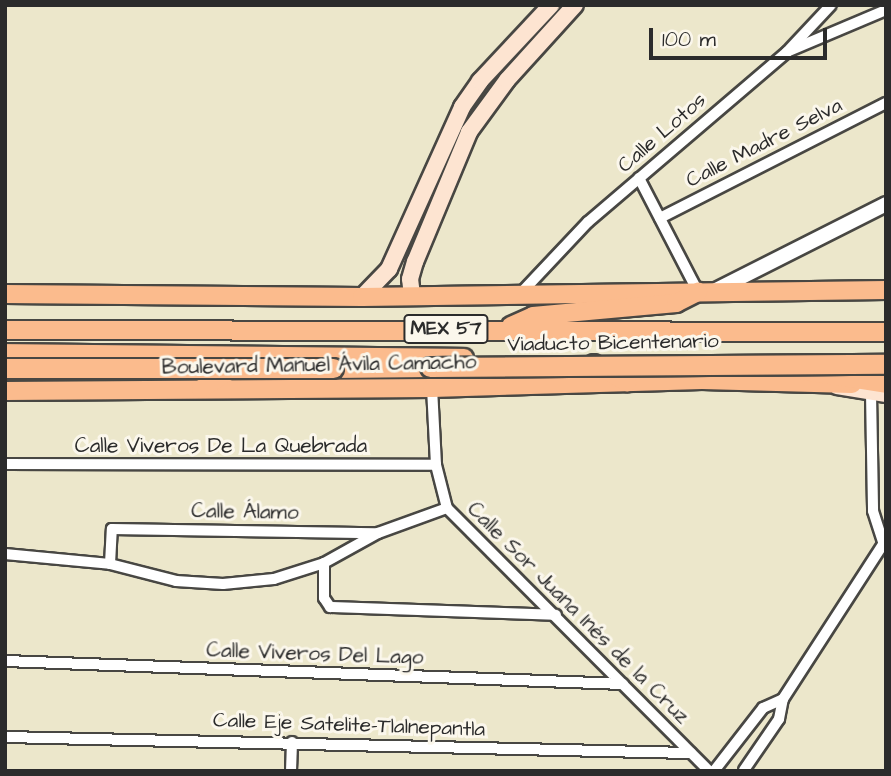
<!DOCTYPE html>
<meta charset="utf-8">
<style>
body{margin:0}
#map{position:relative;width:891px;height:776px;overflow:hidden;background:#ece7cb;font-family:"Architects Daughter",sans-serif}
div>[style]{position:absolute}
.roads{filter:drop-shadow(2px 0 #484743) drop-shadow(-2px 0 #484743) drop-shadow(0 2px #484743) drop-shadow(0 -2px #484743)}
.minor>*{height:10px;margin:-5px;padding:0 5px;transform-origin:5px;border-radius:5px;background:#fff}
.tertiary>*{height:14px;margin:-7px;padding:0 7px;transform-origin:7px;border-radius:7px;background:#fff}
.secondary>*{height:16px;margin:-8px;padding:0 8px;transform-origin:8px;border-radius:8px;background:#fde4d1}
.primary>*{height:18px;margin:-9px;padding:0 9px;transform-origin:9px;border-radius:9px;background:#fbbb8d}
.trunk>*{height:18px;margin:-9px;padding:0 9px;transform-origin:9px;border-radius:9px;background:#fbbb8d}
.motorway>*{height:19px;margin:-9.5px;padding:0 9.5px;transform-origin:9.5px;border-radius:9.5px;background:#fbbb8d}
.bridges{filter:drop-shadow(2px 0 #484743) drop-shadow(-2px 0 #484743) drop-shadow(0 2px #484743) drop-shadow(0 -2px #484743)}
.motorway-bridge>*{height:19px;margin:-9.5px;padding:0 9.5px;transform-origin:9.5px;border-radius:9.5px;background:#fbbb8d}
span{translate:-50% -50%;white-space:nowrap;text-align:center;line-height:1.15;-webkit-text-stroke:6px #fbf7ec;paint-order:stroke}
.shield-label span{padding:2px 5px;background:#fbf7ec;border:2px solid;border-radius:5px;-webkit-text-stroke-width:0}
.shield-label{font-size:19px;color:#2b2b2b;font-weight:700}
.street-label{font-size:21px;color:#2b2b2b}
.frame{position:absolute;inset:0;border:7px solid #2b2b2b;pointer-events:none}
.scale{position:absolute;left:649px;top:28px;width:178px;height:32px;box-sizing:border-box;border:4px solid #2b2b2b;border-top:0;padding-left:9px;font-size:21px;line-height:24px;white-space:nowrap;color:#2b2b2b;-webkit-text-stroke:5px #fbf7ec;paint-order:stroke}
</style>
<div id="map">
<div class="roads">
<div class="minor">
<i style="left:789px;top:51px;width:105px;rotate:-22.9deg"></i>
<i style="left:639px;top:178px;width:128px;rotate:62.6deg"></i>
<i style="left:660px;top:218px;width:254px;rotate:-27deg"></i>
<i style="left:521px;top:293px;width:98px;rotate:-46.7deg"></i>
<i style="left:588px;top:222px;width:262px;rotate:-40.5deg"></i>
<i style="left:787px;top:52px;width:64px;rotate:-46.9deg"></i>
<i style="left:432px;top:388px;width:77px;rotate:87deg"></i>
<i style="left:436px;top:465px;width:44px;rotate:75.7deg"></i>
<i style="left:447px;top:508px;width:371px;rotate:45.1deg"></i>
<i style="left:871px;top:393px;width:118px;rotate:89deg"></i>
<i style="left:873px;top:511px;width:32px;rotate:72deg"></i>
<i style="left:5px;top:464px;width:431px;rotate:0.1deg"></i>
<i style="left:5px;top:554px;width:105px;rotate:5.4deg"></i>
<i style="left:110px;top:564px;width:68px;rotate:14.4deg"></i>
<i style="left:176px;top:581px;width:47px;rotate:3.7deg"></i>
<i style="left:223px;top:584px;width:51px;rotate:-5.6deg"></i>
<i style="left:274px;top:579px;width:52px;rotate:-17.7deg"></i>
<i style="left:324px;top:563px;width:62px;rotate:-29.1deg"></i>
<i style="left:378px;top:533px;width:73px;rotate:-19.9deg"></i>
<i style="left:324px;top:563px;width:35px;rotate:90deg"></i>
<i style="left:324px;top:598px;width:11px;rotate:56deg"></i>
<i style="left:330px;top:607px;width:226px;rotate:2deg"></i>
<i style="left:110px;top:564px;width:35px;rotate:-87deg"></i>
<i style="left:112px;top:529px;width:263px;rotate:0.9deg"></i>
<i style="left:5px;top:661px;width:618px;rotate:2.13deg"></i>
<i style="left:5px;top:737px;width:686px;rotate:1.34deg"></i>
<i style="left:744px;top:770px;width:62px;rotate:-55.5deg"></i>
<i style="left:779px;top:719px;width:20px;rotate:-79deg"></i>
<i style="left:783px;top:699px;width:189px;rotate:-57.1deg"></i>
<i style="left:291px;top:771px;width:29px;rotate:-88deg"></i>
<i style="left:714px;top:771px;width:80px;rotate:-52.1deg"></i>
<i style="left:763px;top:708px;width:22px;rotate:-24deg"></i>
</div>
<div class="tertiary">
<i style="left:714px;top:291px;width:193px;rotate:-26.8deg"></i>
</div>
<div class="secondary">
<i style="left:412px;top:295px;width:16px;rotate:-97deg"></i>
<i style="left:410px;top:279px;width:18px;rotate:-74deg"></i>
<i style="left:415px;top:262px;width:141px;rotate:-67.4deg"></i>
<i style="left:469px;top:132px;width:64px;rotate:-53.8deg"></i>
<i style="left:507px;top:80px;width:101px;rotate:-47.8deg"></i>
<i style="left:362px;top:297px;width:39px;rotate:-46deg"></i>
<i style="left:389px;top:269px;width:178px;rotate:-65.7deg"></i>
<i style="left:462px;top:107px;width:32px;rotate:-55deg"></i>
<i style="left:480px;top:81px;width:104px;rotate:-46.9deg"></i>
<i style="left:837px;top:386px;width:50px;rotate:9.3deg"></i>
</div>
<div class="primary">
<i style="left:5px;top:294px;width:357px;rotate:0.5deg"></i>
<i style="left:362px;top:297px;width:524px;rotate:-0.77deg"></i>
<i style="left:5px;top:391px;width:427px;rotate:-0.4deg"></i>
<i style="left:432px;top:388px;width:270px;rotate:-1.7deg"></i>
<i style="left:702px;top:380px;width:150px;rotate:1.5deg"></i>
</div>
<div class="trunk">
<i style="left:511px;top:326px;width:24px;rotate:-24deg"></i>
<i style="left:533px;top:316px;width:144px;rotate:-5.2deg"></i>
<i style="left:676px;top:303px;width:25px;rotate:-27deg"></i>
<i style="left:5px;top:330px;width:881px;rotate:0.13deg"></i>
<i style="left:5px;top:353px;width:459px;rotate:0.6deg"></i>
<i style="left:594px;top:364px;width:38px;rotate:29deg"></i>
<i style="left:201px;top:389px;width:45px;rotate:-32.3deg"></i>
</div>
<div class="motorway">
<i style="left:333px;top:368px;width:97px;rotate:-0.6deg"></i>
<i style="left:804px;top:370px;width:83px;rotate:9deg"></i>
</div>
</div>
<div class="bridges">
<div class="motorway-bridge">
<i style="left:430px;top:367px;width:456px;rotate:-0.4deg"></i>
<i style="left:5px;top:368px;width:328px"></i>
</div>
</div>
<div class="shield-label">
<span style="left:446px;top:329px">MEX 57</span>
</div>
<div class="street-label">
<span style="left:662px;top:133px;rotate:-41deg">Calle Lotos</span>
<span style="left:764px;top:143px;rotate:-27deg">Calle Madre Selva</span>
<span style="left:613px;top:343px;rotate:-1deg">Viaducto Bicentenario</span>
<span style="left:319px;top:365px;rotate:-1deg">Boulevard Manuel Ávila Camacho</span>
<span style="left:221px;top:446px">Calle Viveros De La Quebrada</span>
<span style="left:245px;top:512px;rotate:1deg">Calle Álamo</span>
<span style="left:578px;top:613px;rotate:45deg">Calle Sor Juana Inés de la Cruz</span>
<span style="left:315px;top:654px;rotate:2deg">Calle Viveros Del Lago</span>
<span style="left:349px;top:725px;rotate:2deg">Calle Eje Satelite-Tlalnepantla</span>
</div>
<div class="frame"></div>
<div class="scale">100 m</div>
</div>
